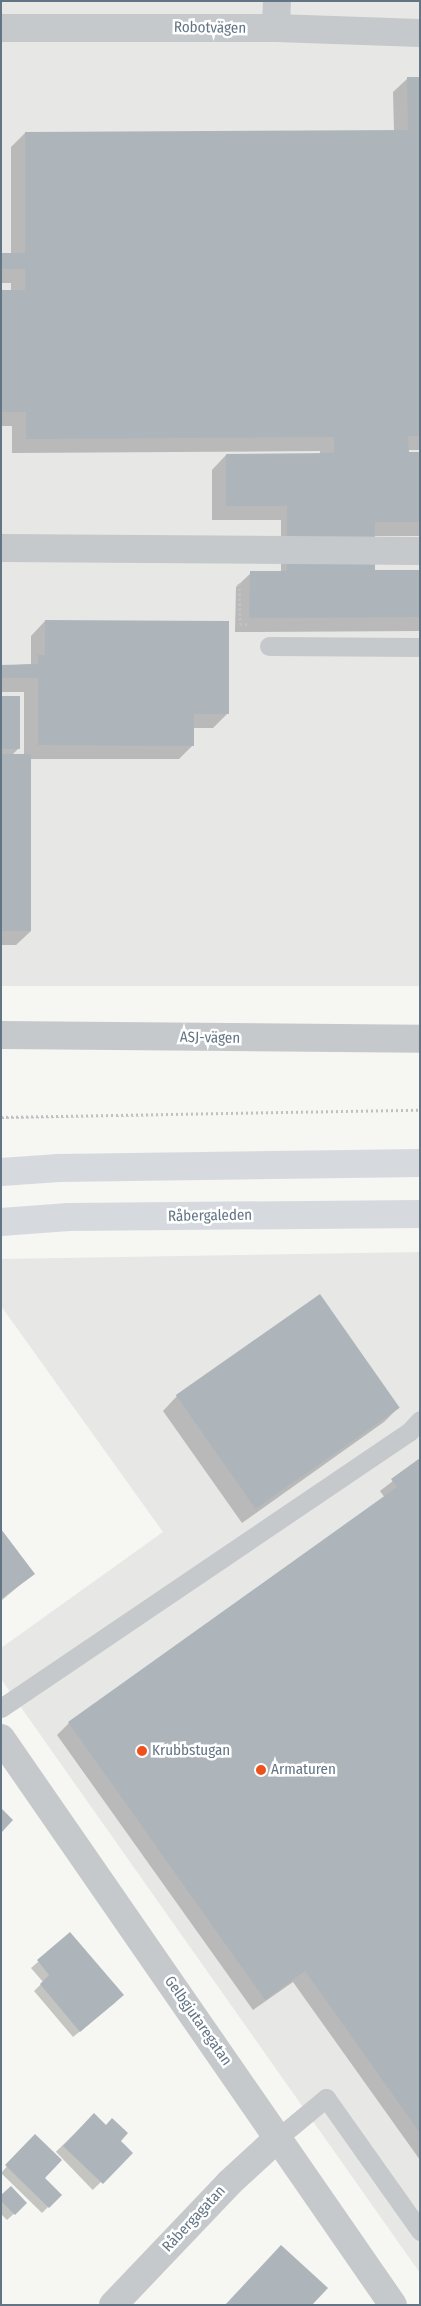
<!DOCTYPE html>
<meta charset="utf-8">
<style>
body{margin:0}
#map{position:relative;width:421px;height:2306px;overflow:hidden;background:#f6f6f2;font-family:"Fira Sans Condensed",sans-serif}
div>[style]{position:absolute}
.built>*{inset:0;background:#e7e8e6;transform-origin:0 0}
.shadow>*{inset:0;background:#0003;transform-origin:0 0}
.building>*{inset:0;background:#adb5bb;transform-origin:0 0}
.path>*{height:3px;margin-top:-1.5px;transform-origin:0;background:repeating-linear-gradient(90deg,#bfc1c3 0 2.5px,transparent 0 5px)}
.service>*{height:19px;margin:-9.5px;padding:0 9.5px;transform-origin:9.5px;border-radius:9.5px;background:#c5c9cc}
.minor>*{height:28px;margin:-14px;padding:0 14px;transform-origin:14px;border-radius:14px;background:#c5c9cc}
.primary>*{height:28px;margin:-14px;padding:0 14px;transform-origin:14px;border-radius:14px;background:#d6dadf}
.dots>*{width:14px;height:14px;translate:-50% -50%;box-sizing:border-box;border:2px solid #fff;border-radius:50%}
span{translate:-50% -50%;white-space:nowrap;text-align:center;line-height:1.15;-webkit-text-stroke:5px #fff;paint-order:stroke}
.street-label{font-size:15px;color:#637585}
.poi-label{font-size:15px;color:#637585}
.left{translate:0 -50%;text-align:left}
.frame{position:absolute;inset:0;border:2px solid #637585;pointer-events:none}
</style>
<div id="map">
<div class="built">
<i style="left:1px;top:1px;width:419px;height:985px"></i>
<i style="clip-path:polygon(420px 1252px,420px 2273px,1px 1679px,1px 1648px,163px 1532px,1px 1306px,1px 1259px)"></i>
</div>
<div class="shadow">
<i style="clip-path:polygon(408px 78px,420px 78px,420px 450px,407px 450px,407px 453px,420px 453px,420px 536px,374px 536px,374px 572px,420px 571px,420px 631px,235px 632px,236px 587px,251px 573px,281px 572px,281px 520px,212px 520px,212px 470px,226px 455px,320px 455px,320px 451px,12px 453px,12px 426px,1px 426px,1px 291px,11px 291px,11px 283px,1px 283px,1px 254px,11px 254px,11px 147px,25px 133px,394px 131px,393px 92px)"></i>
<i style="clip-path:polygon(45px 621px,227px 714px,213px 728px,193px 728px,193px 745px,179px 759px,30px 759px,31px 931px,16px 945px,1px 945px,1px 697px,19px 748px,11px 756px,24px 756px,24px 692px,1px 692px,1px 666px,31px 664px,31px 636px)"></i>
<i style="clip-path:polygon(177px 1396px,399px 1407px,384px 1422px,242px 1523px,163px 1411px)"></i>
<i style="clip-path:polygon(420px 1460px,420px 2160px,293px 1982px,253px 2010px,57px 1735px,69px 1723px,385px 1498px,380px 1491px)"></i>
<i style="clip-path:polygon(1px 1531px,33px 1574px,1px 1601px)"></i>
<i style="clip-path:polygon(70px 1934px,116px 2002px,73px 2037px,34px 1991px,43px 1982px,31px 1968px)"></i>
<i style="left:94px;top:2115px;width:53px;height:53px;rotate:46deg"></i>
<i style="clip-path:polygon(35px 2136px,43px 2178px,60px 2195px,42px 2213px,1px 2173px)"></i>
<i style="clip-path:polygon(1px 2197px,26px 2203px,7px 2220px,1px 2214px)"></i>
</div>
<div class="building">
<i style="clip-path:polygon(407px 77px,420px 77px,420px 436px,408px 436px,409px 452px,420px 452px,420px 522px,375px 522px,375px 570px,420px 570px,420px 617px,249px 618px,250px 571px,287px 571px,287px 506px,226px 506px,226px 454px,334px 453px,334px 437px,26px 439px,26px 412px,1px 412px,1px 290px,25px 290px,25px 269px,1px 269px,1px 253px,25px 253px,25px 132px,408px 130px)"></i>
<i style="clip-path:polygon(45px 620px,229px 621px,229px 714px,194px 714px,194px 746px,38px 745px,38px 678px,1px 678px,1px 665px,38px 664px,38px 655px,45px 655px)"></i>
<i style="left:1px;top:696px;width:19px;height:53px"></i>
<i style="left:31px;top:754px;width:177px;height:30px;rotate:90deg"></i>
<i style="left:320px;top:1294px;width:139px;height:176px;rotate:55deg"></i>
<i style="clip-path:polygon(420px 1458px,420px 2133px,305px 1971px,265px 2000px,68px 1722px,397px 1487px,391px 1479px)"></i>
<i style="clip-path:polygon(1px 1529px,35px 1574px,1px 1599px)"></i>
<i style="clip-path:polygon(1px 1808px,13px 1820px,1px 1833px)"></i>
<i style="clip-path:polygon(70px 1932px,124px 1995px,80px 2032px,40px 1984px,49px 1975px,37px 1960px)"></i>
<i style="clip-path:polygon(94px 2113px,106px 2125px,112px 2118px,128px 2133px,121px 2141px,133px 2153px,103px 2184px,63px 2146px)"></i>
<i style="clip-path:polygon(35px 2134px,62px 2160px,45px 2178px,62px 2195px,49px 2208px,5px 2165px)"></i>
<i style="clip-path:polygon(11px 2186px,27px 2203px,15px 2215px,1px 2201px,1px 2195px)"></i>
<i style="clip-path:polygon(281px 2245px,328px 2288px,312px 2305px,225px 2305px)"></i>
</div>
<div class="path">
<i style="left:239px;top:583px;width:41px;rotate:88.6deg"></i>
<i style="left:240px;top:624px;width:10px"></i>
<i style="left:1px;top:1117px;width:419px;rotate:-1deg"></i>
</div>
<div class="service">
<i style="left:269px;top:646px;width:151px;rotate:0.4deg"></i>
<i style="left:1px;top:1708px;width:493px;rotate:-34.1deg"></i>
<i style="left:409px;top:1432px;width:16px;rotate:-47deg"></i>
<i style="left:279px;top:2137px;width:61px;rotate:-39.7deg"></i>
<i style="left:326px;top:2098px;width:163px;rotate:54.7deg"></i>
</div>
<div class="minor">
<i style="left:1px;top:28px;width:275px"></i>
<i style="left:276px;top:28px;width:144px;rotate:2deg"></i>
<i style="left:276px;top:28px;width:27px;rotate:-88deg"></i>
<i style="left:1px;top:548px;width:419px;rotate:0.4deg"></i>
<i style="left:1px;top:1035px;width:419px;rotate:0.5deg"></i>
<i style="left:1px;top:1738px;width:689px;rotate:55.34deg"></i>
<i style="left:113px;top:2305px;width:168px;rotate:-46.4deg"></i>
<i style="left:229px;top:2183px;width:68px;rotate:-42.6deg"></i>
</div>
<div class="primary">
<i style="left:1px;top:1172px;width:58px;rotate:-3.9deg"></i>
<i style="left:59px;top:1168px;width:361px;rotate:-0.8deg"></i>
<i style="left:1px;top:1222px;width:68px;rotate:-4.2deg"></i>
<i style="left:69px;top:1217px;width:351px;rotate:-0.5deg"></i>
</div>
<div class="dots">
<i style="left:142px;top:1751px;background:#ee511b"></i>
<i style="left:261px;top:1770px;background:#ee511b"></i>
</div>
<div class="street-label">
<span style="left:210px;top:28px;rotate:1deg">Robotvägen</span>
<span style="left:210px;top:1038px;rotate:1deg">ASJ-vägen</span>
<span style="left:210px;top:1216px;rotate:-1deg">Råbergaleden</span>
<span style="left:198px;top:2021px;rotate:55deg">Gelbgjutaregatan</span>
<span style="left:194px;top:2219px;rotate:-47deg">Råbergagatan</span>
</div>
<div class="poi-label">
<span class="left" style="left:152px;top:1751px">Krubbstugan</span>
<span class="left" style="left:271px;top:1770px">Armaturen</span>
</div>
<div class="frame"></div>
</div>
